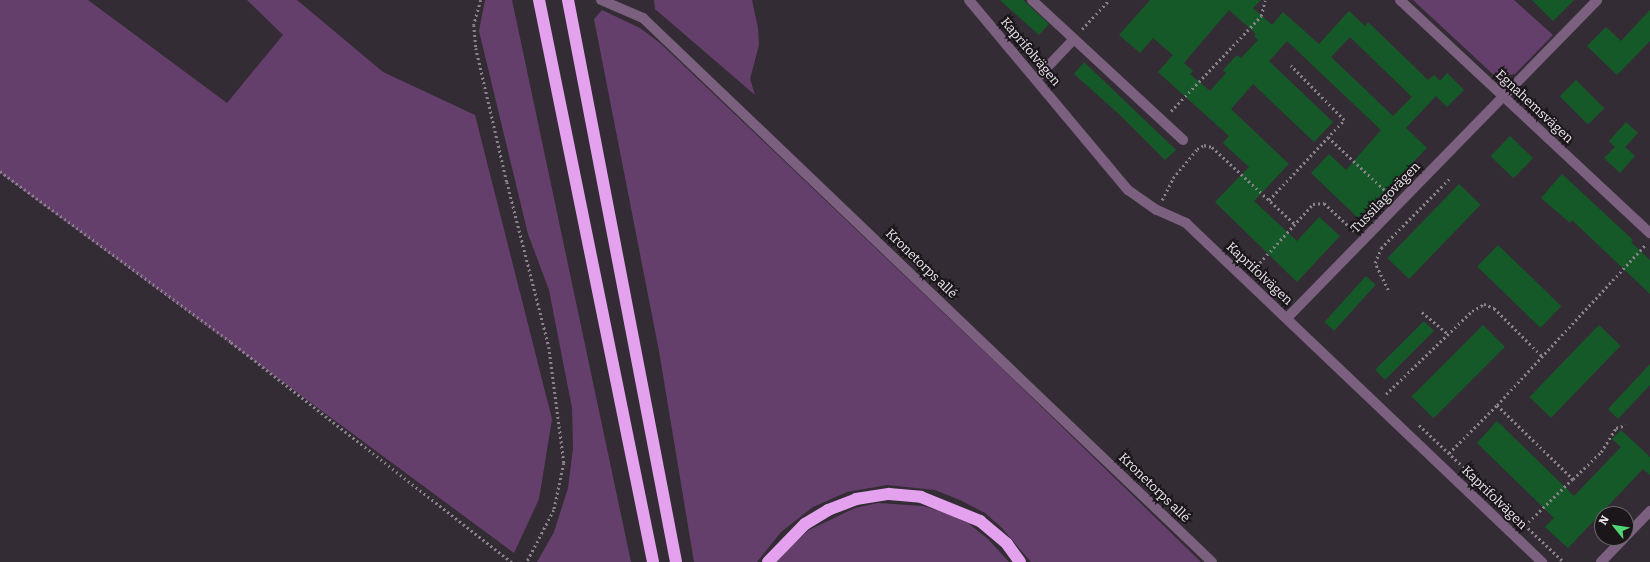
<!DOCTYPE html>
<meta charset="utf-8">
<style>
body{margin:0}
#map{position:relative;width:1650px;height:562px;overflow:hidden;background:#342c35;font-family:Bitter,serif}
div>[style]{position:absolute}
.green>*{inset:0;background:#653f6b}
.building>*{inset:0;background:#165929;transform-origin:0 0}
.path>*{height:2.5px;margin-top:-1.25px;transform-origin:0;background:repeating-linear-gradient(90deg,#8a838b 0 2px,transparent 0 5px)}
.minor>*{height:10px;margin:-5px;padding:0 5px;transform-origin:5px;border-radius:5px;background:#7b607f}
.highway>*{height:12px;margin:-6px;padding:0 6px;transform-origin:6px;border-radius:6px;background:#e3a1ee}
span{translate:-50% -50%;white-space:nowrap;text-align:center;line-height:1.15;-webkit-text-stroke:4px #1a161a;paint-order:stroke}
.street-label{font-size:13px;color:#ede8ee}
.north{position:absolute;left:1594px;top:506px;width:40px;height:40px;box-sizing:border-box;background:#1a161a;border:1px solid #6e6a6f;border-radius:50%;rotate:300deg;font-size:11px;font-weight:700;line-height:16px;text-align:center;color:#ede8ee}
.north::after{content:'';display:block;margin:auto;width:14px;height:18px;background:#51d674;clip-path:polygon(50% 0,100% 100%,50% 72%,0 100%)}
</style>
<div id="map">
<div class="green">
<i style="clip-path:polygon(0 0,88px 0,227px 103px,283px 35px,247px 0,297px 0,383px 72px,475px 115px,552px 419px,539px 499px,514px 553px,0 173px)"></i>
<i style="clip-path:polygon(485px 0,512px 0,631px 562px,537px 562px,554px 532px,568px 488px,573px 448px,572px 408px,549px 290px,528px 234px,479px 31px)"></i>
<i style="clip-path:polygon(654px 0,752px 0,758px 28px,759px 45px,750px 79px,755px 95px,655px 9px)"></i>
<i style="clip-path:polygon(1413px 0,1514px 0,1553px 35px,1515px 74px,1496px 77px)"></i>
<i style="clip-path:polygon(602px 10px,640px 28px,660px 43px,1013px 379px,1201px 562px,1031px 562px,1001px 527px,985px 513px,960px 500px,935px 490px,887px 485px,847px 492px,813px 507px,781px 532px,757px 562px,694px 562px,659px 351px,594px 19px)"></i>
<i style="clip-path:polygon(878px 503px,923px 506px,944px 512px,968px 523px,988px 539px,1009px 562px,777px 562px,791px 546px,809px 530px,855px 508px)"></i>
</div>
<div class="building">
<i style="clip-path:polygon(1000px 0,1023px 0,1049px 24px,1039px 35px)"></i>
<i style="clip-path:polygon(evenodd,1150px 0,1261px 0,1253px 8px,1272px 25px,1283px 12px,1319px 44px,1349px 11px,1365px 26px,1368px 22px,1428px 80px,1434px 75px,1440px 81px,1447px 73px,1464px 90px,1447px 107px,1436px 96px,1406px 128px,1427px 148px,1358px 218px,1311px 173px,1329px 154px,1346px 170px,1381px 130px,1287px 41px,1269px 61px,1333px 122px,1314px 142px,1253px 84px,1231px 109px,1289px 164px,1254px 201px,1297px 241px,1319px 217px,1340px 236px,1297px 282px,1215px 202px,1249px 167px,1223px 143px,1229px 136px,1158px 72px,1173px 55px,1153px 38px,1140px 53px,1119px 35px,1150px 0,1229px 10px,1256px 34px,1254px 36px,1258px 40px,1241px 58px,1237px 55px,1223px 70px,1226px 73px,1210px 91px,1190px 74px,1193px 71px,1184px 63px,1229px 10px,1150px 0,1350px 37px,1412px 97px,1393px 116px,1331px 57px,1350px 37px)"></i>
<i style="clip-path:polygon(1532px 0,1574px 0,1553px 21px)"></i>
<i style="clip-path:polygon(1650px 10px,1650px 41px,1617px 75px,1587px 46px,1606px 27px,1621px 41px)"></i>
<i style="clip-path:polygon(1084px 62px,1176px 150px,1165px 160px,1120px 115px,1074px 74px)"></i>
<i style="left:1576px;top:80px;width:40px;height:23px;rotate:45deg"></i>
<i style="clip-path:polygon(1626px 122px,1638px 133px,1625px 147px,1635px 156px,1620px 173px,1604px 158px,1615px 147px,1609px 141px)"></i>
<i style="left:1510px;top:136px;width:32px;height:28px;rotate:44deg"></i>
<i style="clip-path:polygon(1562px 174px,1633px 240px,1631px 242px,1650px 260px,1650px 294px,1572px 220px,1570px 223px,1541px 198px)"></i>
<i style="left:1459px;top:184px;width:30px;height:103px;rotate:44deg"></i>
<i style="left:1498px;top:245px;width:88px;height:30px;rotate:44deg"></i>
<i style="left:1366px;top:276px;width:13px;height:62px;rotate:42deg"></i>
<i style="left:1424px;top:321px;width:14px;height:69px;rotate:45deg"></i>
<i style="left:1483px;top:325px;width:31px;height:101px;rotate:45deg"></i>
<i style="left:1599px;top:325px;width:30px;height:100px;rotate:44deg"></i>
<i style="clip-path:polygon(1650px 364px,1650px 385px,1618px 419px,1608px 409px)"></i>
<i style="clip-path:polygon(1497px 421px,1574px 496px,1621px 447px,1612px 439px,1621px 430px,1650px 457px,1650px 475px,1643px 469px,1568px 548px,1545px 527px,1554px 518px,1477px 443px)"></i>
</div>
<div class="path">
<i style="left:481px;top:0;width:26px;rotate:106deg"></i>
<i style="left:474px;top:25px;width:23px;rotate:85deg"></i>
<i style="left:476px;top:48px;width:138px;rotate:77deg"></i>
<i style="left:507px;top:182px;width:170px;rotate:75.7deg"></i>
<i style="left:549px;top:347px;width:117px;rotate:82.6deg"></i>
<i style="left:564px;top:463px;width:48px;rotate:102deg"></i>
<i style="left:554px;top:510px;width:59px;rotate:117.4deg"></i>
<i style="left:1082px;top:29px;width:40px;rotate:-47deg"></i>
<i style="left:1171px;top:111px;width:131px;rotate:-46.5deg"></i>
<i style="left:1261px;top:16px;width:16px;rotate:-76deg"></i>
<i style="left:1328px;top:137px;width:85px;rotate:43.1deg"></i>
<i style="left:0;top:171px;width:287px;rotate:36.5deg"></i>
<i style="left:231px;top:342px;width:357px;rotate:38.1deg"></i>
<i style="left:1162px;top:200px;width:25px;rotate:-63deg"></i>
<i style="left:1173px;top:178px;width:38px;rotate:-50deg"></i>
<i style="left:1197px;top:149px;width:8px;rotate:-30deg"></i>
<i style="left:1204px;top:145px;width:8px;rotate:14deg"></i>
<i style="left:1212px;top:147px;width:113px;rotate:42.9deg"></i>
<i style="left:1269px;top:200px;width:110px;rotate:-46.8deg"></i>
<i style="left:1344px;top:120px;width:76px;rotate:-134.5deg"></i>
<i style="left:1253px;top:270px;width:89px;rotate:-47.7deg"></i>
<i style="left:1313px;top:204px;width:11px;rotate:-5deg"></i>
<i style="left:1324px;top:203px;width:41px;rotate:43deg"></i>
<i style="left:1388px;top:290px;width:30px;rotate:-116deg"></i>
<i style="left:1375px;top:263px;width:16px;rotate:-68deg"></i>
<i style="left:1381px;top:248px;width:97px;rotate:-45.4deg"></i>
<i style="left:1422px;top:312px;width:34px;rotate:40deg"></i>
<i style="left:1386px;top:394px;width:120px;rotate:-44deg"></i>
<i style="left:1472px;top:311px;width:14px;rotate:-30deg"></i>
<i style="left:1484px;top:304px;width:11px;rotate:22deg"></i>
<i style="left:1494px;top:308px;width:68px;rotate:45deg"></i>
<i style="left:1497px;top:405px;width:219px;rotate:-47.2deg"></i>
<i style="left:1419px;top:425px;width:199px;rotate:43.4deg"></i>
<i style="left:1449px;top:453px;width:68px;rotate:-45deg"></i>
<i style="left:1497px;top:405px;width:106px;rotate:44.2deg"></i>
<i style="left:1573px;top:479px;width:66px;rotate:135.6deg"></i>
<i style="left:1573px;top:479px;width:39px;rotate:-44deg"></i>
<i style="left:1601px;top:452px;width:28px;rotate:-58deg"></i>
<i style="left:1616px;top:428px;width:10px;rotate:-17deg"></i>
</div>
<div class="minor">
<i style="left:601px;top:0;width:46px;rotate:23.2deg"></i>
<i style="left:643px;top:18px;width:787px;rotate:43.71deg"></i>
<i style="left:969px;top:0;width:248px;rotate:50.1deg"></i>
<i style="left:1128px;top:190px;width:35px;rotate:35deg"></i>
<i style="left:1157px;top:210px;width:32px;rotate:24deg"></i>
<i style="left:1186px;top:223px;width:492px;rotate:43.6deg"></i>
<i style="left:1032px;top:0;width:206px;rotate:42.8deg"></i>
<i style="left:1400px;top:0;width:342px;rotate:43deg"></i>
<i style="left:1036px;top:79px;width:55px;rotate:-46.5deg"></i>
<i style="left:1287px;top:318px;width:444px;rotate:-45.7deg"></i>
<i style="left:1626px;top:536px;width:35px;rotate:-46deg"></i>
<i style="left:1601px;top:562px;width:33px;rotate:-46deg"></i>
</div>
<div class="highway">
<i style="left:539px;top:0;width:573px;rotate:78.53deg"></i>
<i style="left:568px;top:0;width:572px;rotate:79.12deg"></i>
<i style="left:768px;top:562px;width:53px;rotate:-45.8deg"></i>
<i style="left:805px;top:524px;width:27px;rotate:-31deg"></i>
<i style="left:828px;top:510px;width:30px;rotate:-21deg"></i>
<i style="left:856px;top:499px;width:33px;rotate:-9deg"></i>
<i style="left:889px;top:494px;width:32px;rotate:5deg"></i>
<i style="left:921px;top:497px;width:64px;rotate:22.1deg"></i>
<i style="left:980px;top:521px;width:35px;rotate:40deg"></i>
<i style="left:1007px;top:544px;width:22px;rotate:54deg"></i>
</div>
<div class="street-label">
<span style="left:1030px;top:52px;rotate:50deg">Kaprifolvägen</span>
<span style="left:1534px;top:107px;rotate:43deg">Egnahemsvägen</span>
<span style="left:1386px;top:198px;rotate:-46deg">Tussilagovägen</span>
<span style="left:921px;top:264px;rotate:44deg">Kronetorps allé</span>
<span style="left:1259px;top:274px;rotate:43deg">Kaprifolvägen</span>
<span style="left:1154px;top:488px;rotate:44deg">Kronetorps allé</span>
<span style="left:1494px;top:498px;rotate:44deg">Kaprifolvägen</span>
</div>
<div class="north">N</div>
</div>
